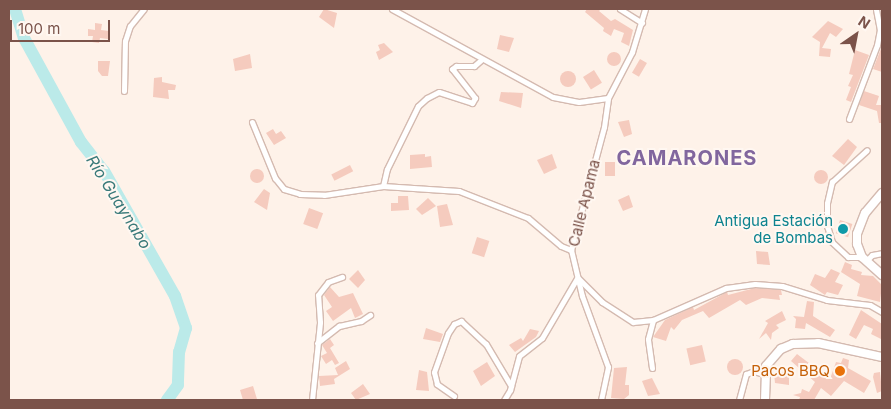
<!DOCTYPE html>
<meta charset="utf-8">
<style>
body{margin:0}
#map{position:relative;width:891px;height:409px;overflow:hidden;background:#fef2e9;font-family:Inter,sans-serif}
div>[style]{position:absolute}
.river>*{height:12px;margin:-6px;padding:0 6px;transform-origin:6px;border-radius:6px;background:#bbeae9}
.building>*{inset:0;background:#f5cbbe;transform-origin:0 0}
.round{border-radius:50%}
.roads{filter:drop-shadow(1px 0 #d4bab0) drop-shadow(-1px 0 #d4bab0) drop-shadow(0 1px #d4bab0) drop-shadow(0 -1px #d4bab0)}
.street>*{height:5px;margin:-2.5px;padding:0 2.5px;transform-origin:2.5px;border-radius:2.5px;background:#fff}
.secondary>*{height:8px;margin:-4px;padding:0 4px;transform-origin:4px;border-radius:4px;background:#fff}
.dots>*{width:14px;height:14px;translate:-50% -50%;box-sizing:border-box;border:2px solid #fff7f1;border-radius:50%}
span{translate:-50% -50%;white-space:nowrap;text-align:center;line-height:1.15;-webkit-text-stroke:4px #fff7f1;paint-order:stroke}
.street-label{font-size:15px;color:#7b534a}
.culture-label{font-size:15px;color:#0d838f}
.right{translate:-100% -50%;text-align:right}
.food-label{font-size:15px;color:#c56008}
.water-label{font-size:16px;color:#397979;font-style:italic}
.district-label{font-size:20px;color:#81669e;font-weight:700;letter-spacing:1px}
.frame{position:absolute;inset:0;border:10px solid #7b534a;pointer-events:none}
.north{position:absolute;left:831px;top:10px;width:50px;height:50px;-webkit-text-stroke:4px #fff7f1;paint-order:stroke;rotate:33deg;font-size:14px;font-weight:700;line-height:20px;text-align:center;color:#7b534a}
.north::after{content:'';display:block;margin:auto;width:18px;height:22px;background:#7b534a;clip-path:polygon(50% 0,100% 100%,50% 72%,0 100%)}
.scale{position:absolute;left:10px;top:20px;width:100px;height:22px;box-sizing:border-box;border:2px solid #7b534a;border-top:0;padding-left:6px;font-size:15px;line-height:18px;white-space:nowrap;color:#7b534a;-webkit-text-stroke:4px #fff7f1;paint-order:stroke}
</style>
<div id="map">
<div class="river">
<i style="left:15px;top:9px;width:30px;rotate:73deg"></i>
<i style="left:24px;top:38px;width:119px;rotate:61.3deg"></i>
<i style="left:81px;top:142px;width:37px;rotate:52deg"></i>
<i style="left:104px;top:171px;width:144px;rotate:60.4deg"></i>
<i style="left:175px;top:296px;width:34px;rotate:71deg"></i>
<i style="left:186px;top:328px;width:25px;rotate:106deg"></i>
<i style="left:179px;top:352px;width:33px;rotate:92deg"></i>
<i style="left:178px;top:385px;width:19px;rotate:126deg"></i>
</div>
<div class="building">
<i style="clip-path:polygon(324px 9px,337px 13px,334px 28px,319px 17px)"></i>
<i style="clip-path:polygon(587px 9px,601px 9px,599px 11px,611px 21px,615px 19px,633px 30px,629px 46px,621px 42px,624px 33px,614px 29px,611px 36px,603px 31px,604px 28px,585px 12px)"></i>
<i style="clip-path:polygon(828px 21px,843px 29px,836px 37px,830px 33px,822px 48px,831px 49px,830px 57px,819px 56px,820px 42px,812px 37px)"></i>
<i style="clip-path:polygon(95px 23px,102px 24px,101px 30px,109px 31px,108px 39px,100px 38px,99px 43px,92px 42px,93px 36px,88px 36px,88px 29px,95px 30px)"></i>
<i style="clip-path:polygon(500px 35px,514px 38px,509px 52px,497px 49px)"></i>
<i style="clip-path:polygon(384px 43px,393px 52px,379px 60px,376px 52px,380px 50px,378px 45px)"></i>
<i style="clip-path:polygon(882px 46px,882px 72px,873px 69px)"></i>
<i style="clip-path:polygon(855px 50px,869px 55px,851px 102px,846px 100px,851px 87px,848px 86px,853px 75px,849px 74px)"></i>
<i class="round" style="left:607px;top:52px;width:14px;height:14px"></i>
<i style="clip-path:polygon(250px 54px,252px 68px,235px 71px,233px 59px)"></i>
<i style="left:640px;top:59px;width:8px;height:16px;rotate:30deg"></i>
<i style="clip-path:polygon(98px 61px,110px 61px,108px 76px,102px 76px,98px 71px)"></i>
<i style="left:594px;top:70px;width:15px;height:13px;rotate:58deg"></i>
<i class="round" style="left:560px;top:71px;width:16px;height:16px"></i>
<i style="clip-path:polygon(162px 77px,162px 82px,176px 85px,175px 90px,168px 90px,169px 99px,153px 97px,154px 78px)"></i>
<i style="clip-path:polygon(864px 91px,879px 96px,876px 105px,882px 105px,882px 123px,879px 123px,877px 111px,859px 105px)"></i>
<i style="clip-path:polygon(501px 92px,523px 93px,521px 108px,499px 101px)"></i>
<i style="clip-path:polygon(629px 120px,632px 134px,624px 137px,618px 122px)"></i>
<i style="clip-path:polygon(273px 129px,276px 134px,281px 131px,286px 138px,274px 145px,266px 133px)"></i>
<i style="clip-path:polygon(848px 139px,857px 147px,844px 165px,832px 156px)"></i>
<i style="clip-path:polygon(425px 154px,425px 157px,431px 156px,432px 167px,410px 169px,410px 155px)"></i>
<i style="clip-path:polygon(552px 154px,557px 168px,544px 174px,537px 160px)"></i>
<i style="left:605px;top:162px;width:10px;height:14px"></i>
<i style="left:350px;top:165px;width:7px;height:21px;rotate:63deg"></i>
<i class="round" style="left:250px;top:169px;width:14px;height:14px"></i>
<i class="round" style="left:814px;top:170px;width:14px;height:14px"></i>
<i style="clip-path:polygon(264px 189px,270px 193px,267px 210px,254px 202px)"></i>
<i style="clip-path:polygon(629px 195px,633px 207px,623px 211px,618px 200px)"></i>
<i style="clip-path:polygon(398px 196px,408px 196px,409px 210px,391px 211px,391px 203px,398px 203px)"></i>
<i style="clip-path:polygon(428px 198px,436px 206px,422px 215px,416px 209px)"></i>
<i style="clip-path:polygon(447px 204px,453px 225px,440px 227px,437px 206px)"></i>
<i style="left:309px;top:208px;width:15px;height:17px;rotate:20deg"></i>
<i style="left:840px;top:220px;width:13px;height:14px;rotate:18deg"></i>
<i style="left:477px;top:237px;width:13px;height:17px;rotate:18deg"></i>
<i style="clip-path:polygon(756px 251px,768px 252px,770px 265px,757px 264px)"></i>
<i style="clip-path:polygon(845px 262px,852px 265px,851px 269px,862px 272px,861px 275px,873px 276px,882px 285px,880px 302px,857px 296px,860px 284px,841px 272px)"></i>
<i style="clip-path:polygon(831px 269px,840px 273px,835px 282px,843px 285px,838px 295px,827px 292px,825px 295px,810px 285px,815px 274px,825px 278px)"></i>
<i style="clip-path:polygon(358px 270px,365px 280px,358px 288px,349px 279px)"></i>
<i style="clip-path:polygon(330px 287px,339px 297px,353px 293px,363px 314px,355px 318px,351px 308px,333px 321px,326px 311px,332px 307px,324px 295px)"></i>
<i style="clip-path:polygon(755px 288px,781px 290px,782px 295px,779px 295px,780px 300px,762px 298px,746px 305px,740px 300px,709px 318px,703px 311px,682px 320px,674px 330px,671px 327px,666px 341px,653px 337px,665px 320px,693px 307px,694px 310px,727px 292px,728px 295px)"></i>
<i style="clip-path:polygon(807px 301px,814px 302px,813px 316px,835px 330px,830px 337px,806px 323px,805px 329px,795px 328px,796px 319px,793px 316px,804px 317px)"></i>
<i style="clip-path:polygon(861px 310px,882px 324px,881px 339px,871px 334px,873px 329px,864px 325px,856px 339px,849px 335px)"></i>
<i style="clip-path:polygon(782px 311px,786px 320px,776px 325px,779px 328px,772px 333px,771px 340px,766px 333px,759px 339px,768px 323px,765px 321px)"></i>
<i style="clip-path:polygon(426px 328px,443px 334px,440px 342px,423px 339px)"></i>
<i style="clip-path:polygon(530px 329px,539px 331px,536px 337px,515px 352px,509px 345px,521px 338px,523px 341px)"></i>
<i style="clip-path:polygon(330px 339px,334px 345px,330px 348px,339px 363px,335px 365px,332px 360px,326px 364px,321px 356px,327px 353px,322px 345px)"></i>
<i style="left:702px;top:345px;width:17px;height:16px;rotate:77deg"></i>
<i style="clip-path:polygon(797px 354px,830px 379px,836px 362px,841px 363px,843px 358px,849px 360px,848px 368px,871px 381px,864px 393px,844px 381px,831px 396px,821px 388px,814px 400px,799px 400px,800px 397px,793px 395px,801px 393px,802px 389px,809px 392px,815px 382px,791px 361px)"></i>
<i class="round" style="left:727px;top:359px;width:16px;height:16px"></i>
<i style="clip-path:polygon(346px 361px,350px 369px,334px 379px,335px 384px,320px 386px,319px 376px,338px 375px,335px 368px)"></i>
<i style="clip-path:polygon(487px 362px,495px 376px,481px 386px,473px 371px)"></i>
<i style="clip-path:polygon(627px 367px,625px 385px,629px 385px,629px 395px,624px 399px,611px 398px,614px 368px)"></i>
<i style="clip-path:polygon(419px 370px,427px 372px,429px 391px,416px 390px)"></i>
<i style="clip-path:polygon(789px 371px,789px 385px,775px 383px,774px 373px)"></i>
<i style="clip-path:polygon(880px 372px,882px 391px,877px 393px,873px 377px,874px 373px)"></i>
<i style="clip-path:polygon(652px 378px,660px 394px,648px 396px,642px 381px)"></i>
<i style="clip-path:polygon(363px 384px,370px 394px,356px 400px,351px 393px)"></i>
<i style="clip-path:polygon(253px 386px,257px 399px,243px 400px,240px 390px)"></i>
</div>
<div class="roads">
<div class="street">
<i style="left:392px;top:9px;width:183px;rotate:28.7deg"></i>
<i style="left:553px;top:97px;width:26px;rotate:11deg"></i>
<i style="left:579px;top:102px;width:29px;rotate:-8deg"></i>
<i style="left:620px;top:9px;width:26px;rotate:32deg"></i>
<i style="left:124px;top:91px;width:50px;rotate:-88.9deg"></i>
<i style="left:125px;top:41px;width:16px;rotate:-72deg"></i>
<i style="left:130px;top:26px;width:22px;rotate:-51deg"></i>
<i style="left:849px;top:119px;width:79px;rotate:-69.3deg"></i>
<i style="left:877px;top:45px;width:15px;rotate:-79deg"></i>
<i style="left:880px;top:30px;width:21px;rotate:-101deg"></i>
<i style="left:252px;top:122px;width:61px;rotate:67.7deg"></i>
<i style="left:275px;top:178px;width:14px;rotate:51deg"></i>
<i style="left:284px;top:189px;width:17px;rotate:17deg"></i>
<i style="left:300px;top:194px;width:24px;rotate:2deg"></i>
<i style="left:324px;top:195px;width:60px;rotate:-8.7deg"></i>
<i style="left:383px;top:186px;width:76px;rotate:3.8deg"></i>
<i style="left:459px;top:191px;width:74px;rotate:21.4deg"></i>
<i style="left:528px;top:218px;width:43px;rotate:40.3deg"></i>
<i style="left:561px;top:246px;width:11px;rotate:22deg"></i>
<i style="left:383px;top:186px;width:17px;rotate:-77deg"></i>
<i style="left:387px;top:169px;width:70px;rotate:-63.8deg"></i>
<i style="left:418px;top:106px;width:12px;rotate:-42deg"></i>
<i style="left:427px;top:98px;width:13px;rotate:-27deg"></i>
<i style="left:439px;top:92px;width:35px;rotate:18deg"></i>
<i style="left:472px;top:103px;width:6px;rotate:-59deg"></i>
<i style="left:475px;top:98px;width:37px;rotate:-128deg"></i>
<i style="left:452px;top:69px;width:5px;rotate:-37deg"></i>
<i style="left:456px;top:66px;width:18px"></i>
<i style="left:474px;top:66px;width:9px;rotate:-41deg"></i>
<i style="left:862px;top:257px;width:14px;rotate:180deg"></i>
<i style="left:848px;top:257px;width:22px;rotate:-137deg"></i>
<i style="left:832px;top:242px;width:17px;rotate:-107deg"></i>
<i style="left:827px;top:226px;width:23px;rotate:-90deg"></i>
<i style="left:827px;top:203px;width:22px;rotate:-77deg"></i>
<i style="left:832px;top:182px;width:47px;rotate:-42.4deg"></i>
<i style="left:866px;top:261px;width:8px;rotate:-45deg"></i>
<i style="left:872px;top:255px;width:10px;rotate:-11deg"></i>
<i style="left:578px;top:278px;width:34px;rotate:45deg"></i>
<i style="left:602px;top:302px;width:37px;rotate:33deg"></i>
<i style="left:633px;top:322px;width:20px;rotate:-6deg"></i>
<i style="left:653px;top:320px;width:80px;rotate:-23.7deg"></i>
<i style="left:726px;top:288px;width:29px;rotate:-8deg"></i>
<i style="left:755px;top:284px;width:27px;rotate:4deg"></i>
<i style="left:782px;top:286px;width:47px;rotate:17.3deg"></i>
<i style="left:827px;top:300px;width:43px;rotate:6.6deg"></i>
<i style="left:870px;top:305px;width:14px;rotate:30deg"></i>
<i style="left:317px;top:343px;width:28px;rotate:-38deg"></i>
<i style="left:339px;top:326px;width:23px;rotate:-13deg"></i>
<i style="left:361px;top:321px;width:11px;rotate:-34deg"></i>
<i style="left:652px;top:368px;width:29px;rotate:-98deg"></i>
<i style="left:648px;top:339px;width:20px;rotate:-75deg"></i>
<i style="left:454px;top:396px;width:21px;rotate:-145deg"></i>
<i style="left:437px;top:384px;width:12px;rotate:-104deg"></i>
<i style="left:434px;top:372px;width:41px;rotate:-70.3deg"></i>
<i style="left:448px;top:333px;width:11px;rotate:-56deg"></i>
<i style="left:454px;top:324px;width:8px;rotate:-23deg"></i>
<i style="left:461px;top:321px;width:34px;rotate:43deg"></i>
<i style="left:486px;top:344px;width:49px;rotate:59.2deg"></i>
<i style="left:312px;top:400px;width:78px;rotate:-84.1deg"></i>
<i style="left:320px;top:322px;width:27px;rotate:-94deg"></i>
<i style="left:318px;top:295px;width:16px;rotate:-52deg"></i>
<i style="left:328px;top:282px;width:15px;rotate:-20deg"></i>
<i style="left:504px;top:400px;width:12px;rotate:-59deg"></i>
<i style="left:510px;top:390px;width:35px;rotate:-75deg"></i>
<i style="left:519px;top:356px;width:29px;rotate:-38deg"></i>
<i style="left:542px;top:338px;width:69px;rotate:-59.7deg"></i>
<i style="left:601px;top:400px;width:34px;rotate:-78deg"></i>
<i style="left:608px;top:367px;width:76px;rotate:-110.1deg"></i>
<i style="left:582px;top:296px;width:47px;rotate:-103.4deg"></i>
<i style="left:571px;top:250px;width:127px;rotate:-75deg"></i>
<i style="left:604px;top:127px;width:29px;rotate:-82deg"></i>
<i style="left:608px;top:98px;width:52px;rotate:-62.4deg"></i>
<i style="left:632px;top:52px;width:45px;rotate:-73.2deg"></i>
<i style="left:739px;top:400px;width:27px;rotate:-75deg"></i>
<i style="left:746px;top:374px;width:9px;rotate:-21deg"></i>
<i style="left:754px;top:371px;width:10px;rotate:17deg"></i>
</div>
<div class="secondary">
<i style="left:882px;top:193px;width:26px;rotate:130deg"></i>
<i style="left:865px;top:213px;width:22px;rotate:111deg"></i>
<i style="left:857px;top:234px;width:10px;rotate:90deg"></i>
<i style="left:857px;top:244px;width:14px;rotate:69deg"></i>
<i style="left:862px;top:257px;width:27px;rotate:42deg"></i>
<i style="left:765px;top:400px;width:34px;rotate:-88deg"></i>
<i style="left:766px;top:366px;width:23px;rotate:-49deg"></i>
<i style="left:781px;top:349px;width:13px;rotate:-23deg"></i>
<i style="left:793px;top:344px;width:25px;rotate:-2deg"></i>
<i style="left:818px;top:343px;width:66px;rotate:12.3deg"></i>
</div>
</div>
<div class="dots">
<i style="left:843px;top:229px;background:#0f9aa8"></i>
<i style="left:840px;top:371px;background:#e8710a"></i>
</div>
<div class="street-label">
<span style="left:584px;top:203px;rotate:-76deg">Calle Apama</span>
</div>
<div class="culture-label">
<span class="right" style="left:833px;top:229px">Antigua Estación<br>de Bombas</span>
</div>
<div class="food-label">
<span class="right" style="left:830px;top:371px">Pacos BBQ</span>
</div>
<div class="water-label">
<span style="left:119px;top:202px;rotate:58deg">Río Guaynabo</span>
</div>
<div class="district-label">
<span style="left:687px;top:158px">CAMARONES</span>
</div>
<div class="frame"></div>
<div class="north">N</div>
<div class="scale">100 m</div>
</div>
